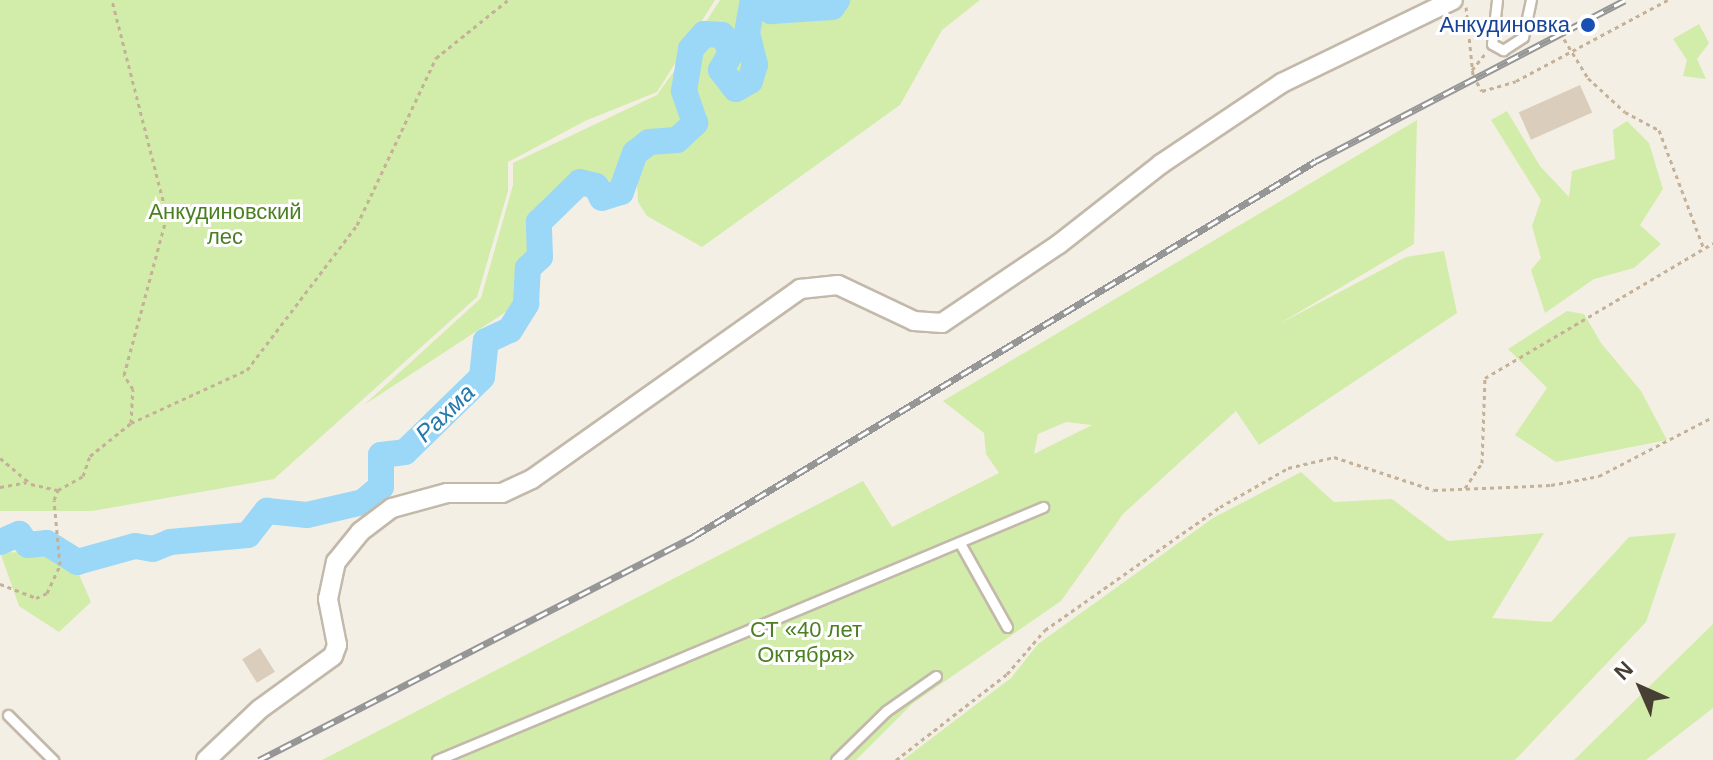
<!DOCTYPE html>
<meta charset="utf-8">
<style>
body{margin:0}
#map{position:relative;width:1713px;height:760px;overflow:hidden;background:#f4efe5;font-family:Arial,sans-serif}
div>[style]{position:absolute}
.green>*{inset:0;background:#d2ecaa}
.river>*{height:26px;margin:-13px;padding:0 13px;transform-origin:13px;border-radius:13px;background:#9bd7f7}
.building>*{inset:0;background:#dacdbc;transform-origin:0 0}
.path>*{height:3px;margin-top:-1.5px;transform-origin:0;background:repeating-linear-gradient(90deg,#c4b197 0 4px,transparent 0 8px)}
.roads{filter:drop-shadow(2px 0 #c3b9aa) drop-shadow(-2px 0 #c3b9aa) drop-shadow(0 2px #c3b9aa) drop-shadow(0 -2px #c3b9aa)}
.service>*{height:9px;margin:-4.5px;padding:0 4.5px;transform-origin:4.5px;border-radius:4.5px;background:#fff}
.minor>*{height:18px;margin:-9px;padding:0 9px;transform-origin:9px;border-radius:9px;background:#fff}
.rail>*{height:7px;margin-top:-3.5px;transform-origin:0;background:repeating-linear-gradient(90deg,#fff 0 12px,#969696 0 24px);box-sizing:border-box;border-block:2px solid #969696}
.dots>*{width:22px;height:22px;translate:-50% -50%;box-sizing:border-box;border:4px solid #fff;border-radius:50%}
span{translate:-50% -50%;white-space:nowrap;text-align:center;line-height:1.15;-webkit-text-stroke:6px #fff;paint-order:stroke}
.transit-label{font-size:22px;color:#164399}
.right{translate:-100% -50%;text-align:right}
.park-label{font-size:22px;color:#4a7f22}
.water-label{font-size:24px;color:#2179ac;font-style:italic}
.north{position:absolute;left:1601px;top:648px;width:80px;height:80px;-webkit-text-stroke:6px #fff;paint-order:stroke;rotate:315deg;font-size:22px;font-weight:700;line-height:32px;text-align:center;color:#473f34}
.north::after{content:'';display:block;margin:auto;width:28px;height:36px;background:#473f34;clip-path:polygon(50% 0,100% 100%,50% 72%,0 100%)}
</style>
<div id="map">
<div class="green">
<i style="clip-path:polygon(0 0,715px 0,657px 92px,585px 121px,508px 162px,508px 191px,477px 297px,274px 479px,92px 511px,0 511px)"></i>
<i style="clip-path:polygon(720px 0,750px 0,741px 24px,746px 61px,741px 73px,732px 69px,738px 46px,723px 27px,704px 25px)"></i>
<i style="clip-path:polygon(842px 0,980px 0,942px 30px,900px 105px,702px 247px,647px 216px,638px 202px,636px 162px,652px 148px,682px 146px,702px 125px,690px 87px,701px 49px,716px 44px,723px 54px,714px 72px,736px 96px,755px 84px,762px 67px,754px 31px,761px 13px,768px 18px,833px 12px)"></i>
<i style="clip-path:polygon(1699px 24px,1709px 43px,1697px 59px,1706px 79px,1683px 76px,1687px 60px,1673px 39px)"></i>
<i style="clip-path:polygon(684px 57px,678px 99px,686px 124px,674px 135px,645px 137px,628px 152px,617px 185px,604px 192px,598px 181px,579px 175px,533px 220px,534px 255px,522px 268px,521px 302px,364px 405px,481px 298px,513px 185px,513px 163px,657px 95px)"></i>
<i style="clip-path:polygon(1507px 111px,1540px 166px,1569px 197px,1572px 171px,1615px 159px,1613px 130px,1627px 121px,1649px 143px,1663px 189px,1640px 225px,1661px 244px,1634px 268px,1594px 279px,1545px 313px,1531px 270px,1541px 258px,1532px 226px,1541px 200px,1491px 120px)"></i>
<i style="clip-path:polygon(evenodd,1417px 120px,1414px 244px,1279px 324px,1406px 257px,1444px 251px,1457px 313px,1259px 445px,1236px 411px,1123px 514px,1061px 601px,912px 704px,856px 760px,322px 760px,863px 481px,892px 527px,999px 473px,986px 454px,984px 433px,943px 401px,1417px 120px,1066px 422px,1092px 425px,1034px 454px,1038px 434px,1066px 422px)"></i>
<i style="clip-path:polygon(1567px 311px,1584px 314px,1601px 343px,1641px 391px,1667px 440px,1556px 462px,1515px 435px,1547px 388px,1508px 349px)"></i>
<i style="clip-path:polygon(1301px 472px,1334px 502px,1392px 499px,1448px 541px,1544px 533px,1492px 618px,1551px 622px,1629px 537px,1676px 533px,1646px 622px,1515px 760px,903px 760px,1011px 678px,1038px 644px,1213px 518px)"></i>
<i style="clip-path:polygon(0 552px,48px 553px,78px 572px,91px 602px,59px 632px,19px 606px)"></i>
<i style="clip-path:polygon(1713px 624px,1713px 708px,1646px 760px,1574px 760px)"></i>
</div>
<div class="river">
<i style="left:0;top:542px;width:21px;rotate:-23deg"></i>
<i style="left:19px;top:534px;width:14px;rotate:51deg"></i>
<i style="left:28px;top:545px;width:19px;rotate:-6deg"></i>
<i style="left:47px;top:543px;width:36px;rotate:32deg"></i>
<i style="left:77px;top:562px;width:60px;rotate:-15.4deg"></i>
<i style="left:135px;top:546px;width:18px;rotate:9deg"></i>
<i style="left:153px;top:549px;width:18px;rotate:-22deg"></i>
<i style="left:170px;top:542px;width:78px;rotate:-5.1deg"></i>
<i style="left:248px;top:535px;width:31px;rotate:-52deg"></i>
<i style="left:267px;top:511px;width:40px;rotate:5.7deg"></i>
<i style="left:307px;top:515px;width:57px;rotate:-13.1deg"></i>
<i style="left:363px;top:502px;width:23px;rotate:-40deg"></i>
<i style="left:381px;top:487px;width:32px;rotate:-90deg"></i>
<i style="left:381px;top:455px;width:24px;rotate:-7deg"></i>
<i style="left:405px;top:452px;width:107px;rotate:-44.2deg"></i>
<i style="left:482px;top:377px;width:36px;rotate:-84deg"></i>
<i style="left:486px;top:341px;width:26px;rotate:-25deg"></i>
<i style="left:510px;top:330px;width:31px;rotate:-58deg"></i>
<i style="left:526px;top:304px;width:36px;rotate:-87deg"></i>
<i style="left:528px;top:268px;width:16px;rotate:-43deg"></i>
<i style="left:540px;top:257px;width:35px;rotate:-92deg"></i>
<i style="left:539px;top:222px;width:57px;rotate:-44.3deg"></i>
<i style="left:580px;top:182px;width:16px;rotate:14deg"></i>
<i style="left:596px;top:186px;width:13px;rotate:63deg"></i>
<i style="left:602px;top:198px;width:20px;rotate:-18deg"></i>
<i style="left:621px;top:192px;width:41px;rotate:-70.3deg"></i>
<i style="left:635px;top:153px;width:18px;rotate:-38deg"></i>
<i style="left:649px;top:142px;width:28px;rotate:-4deg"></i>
<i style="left:677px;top:140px;width:25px;rotate:-43deg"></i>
<i style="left:695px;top:123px;width:34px;rotate:-109deg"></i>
<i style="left:684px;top:91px;width:43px;rotate:-80.5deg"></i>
<i style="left:691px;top:49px;width:20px;rotate:-49deg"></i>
<i style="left:704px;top:34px;width:18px;rotate:3deg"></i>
<i style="left:722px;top:35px;width:19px;rotate:58deg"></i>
<i style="left:732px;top:51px;width:22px;rotate:120deg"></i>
<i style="left:721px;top:70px;width:24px;rotate:52deg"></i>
<i style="left:736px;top:89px;width:16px;rotate:-30deg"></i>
<i style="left:750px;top:81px;width:17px;rotate:-73deg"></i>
<i style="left:755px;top:65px;width:33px;rotate:-104deg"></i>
<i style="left:747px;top:33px;width:28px;rotate:-80deg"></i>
<i style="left:752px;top:5px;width:12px;rotate:-9deg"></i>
<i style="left:764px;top:3px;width:11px;rotate:49deg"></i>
<i style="left:771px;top:11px;width:61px;rotate:-3.8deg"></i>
<i style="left:832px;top:7px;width:9px;rotate:-54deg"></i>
</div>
<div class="building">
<i style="left:1580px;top:85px;width:30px;height:67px;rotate:66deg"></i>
<i style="left:260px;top:648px;width:28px;height:21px;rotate:58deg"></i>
</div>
<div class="path">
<i style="left:1466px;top:7px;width:68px;rotate:84.1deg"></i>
<i style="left:1473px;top:75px;width:18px;rotate:61deg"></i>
<i style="left:1482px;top:91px;width:35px;rotate:-16deg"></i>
<i style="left:1516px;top:81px;width:172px;rotate:-28.1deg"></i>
<i style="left:1564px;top:39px;width:46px;rotate:58.4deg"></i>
<i style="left:1588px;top:78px;width:50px;rotate:42.6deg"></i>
<i style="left:1625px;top:112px;width:38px;rotate:28deg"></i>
<i style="left:1659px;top:130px;width:127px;rotate:69.3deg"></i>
<i style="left:1472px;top:70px;width:21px;rotate:-51deg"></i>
<i style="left:131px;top:423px;width:128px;rotate:-24.6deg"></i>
<i style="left:247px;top:370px;width:182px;rotate:-52.8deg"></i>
<i style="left:357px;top:225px;width:185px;rotate:-64.7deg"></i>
<i style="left:436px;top:58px;width:92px;rotate:-38.9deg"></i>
<i style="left:0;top:458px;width:40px;rotate:40deg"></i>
<i style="left:31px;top:484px;width:27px;rotate:13deg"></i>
<i style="left:0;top:487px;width:27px;rotate:-10deg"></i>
<i style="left:1465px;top:488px;width:30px;rotate:-56deg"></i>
<i style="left:1482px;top:463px;width:85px;rotate:-88deg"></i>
<i style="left:1485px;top:378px;width:265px;rotate:-30.6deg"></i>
<i style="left:0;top:584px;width:39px;rotate:21deg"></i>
<i style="left:36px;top:598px;width:12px;rotate:-24deg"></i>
<i style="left:47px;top:593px;width:31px;rotate:-65deg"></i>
<i style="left:60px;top:565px;width:65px;rotate:-95.3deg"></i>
<i style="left:54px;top:500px;width:11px;rotate:-68deg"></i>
<i style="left:58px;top:490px;width:29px;rotate:-29deg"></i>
<i style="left:83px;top:476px;width:21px;rotate:-71deg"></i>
<i style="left:90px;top:456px;width:53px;rotate:-38.8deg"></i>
<i style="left:131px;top:423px;width:34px;rotate:-87deg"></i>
<i style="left:133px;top:389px;width:17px;rotate:-123deg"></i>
<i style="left:124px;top:375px;width:165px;rotate:-74.9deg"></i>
<i style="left:167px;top:216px;width:223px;rotate:-104.3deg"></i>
<i style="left:896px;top:760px;width:140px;rotate:-37.8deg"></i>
<i style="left:1007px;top:674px;width:58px;rotate:-49.2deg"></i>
<i style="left:1045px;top:630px;width:214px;rotate:-35.1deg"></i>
<i style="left:1220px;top:507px;width:78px;rotate:-29.8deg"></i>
<i style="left:1288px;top:468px;width:47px;rotate:-13.4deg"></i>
<i style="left:1334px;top:457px;width:105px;rotate:18.3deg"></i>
<i style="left:1434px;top:490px;width:117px;rotate:-2.4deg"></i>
<i style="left:1551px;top:485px;width:49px;rotate:-10.6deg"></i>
<i style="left:1599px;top:476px;width:128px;rotate:-27.4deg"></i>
</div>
<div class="roads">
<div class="service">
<i style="left:1497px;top:0;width:44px;rotate:96.5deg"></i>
<i style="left:1492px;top:44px;width:13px;rotate:29deg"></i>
<i style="left:1503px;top:50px;width:24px;rotate:-33deg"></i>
<i style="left:1523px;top:37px;width:38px;rotate:-78deg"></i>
<i style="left:961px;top:545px;width:94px;rotate:60.7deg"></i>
<i style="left:8px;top:715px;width:64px;rotate:45deg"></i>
<i style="left:437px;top:760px;width:657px;rotate:-22.66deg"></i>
<i style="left:836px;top:760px;width:70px;rotate:-44.4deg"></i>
<i style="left:886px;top:711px;width:61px;rotate:-35deg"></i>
</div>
<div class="minor">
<i style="left:206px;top:760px;width:74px;rotate:-43.4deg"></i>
<i style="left:260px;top:709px;width:90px;rotate:-36deg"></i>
<i style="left:333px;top:656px;width:12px;rotate:-70deg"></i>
<i style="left:337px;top:645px;width:47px;rotate:-101.1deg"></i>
<i style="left:328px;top:599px;width:38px;rotate:-78deg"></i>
<i style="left:336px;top:562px;width:38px;rotate:-51deg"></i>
<i style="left:360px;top:532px;width:40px;rotate:-37deg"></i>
<i style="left:392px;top:508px;width:57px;rotate:-15.3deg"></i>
<i style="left:447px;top:493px;width:55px"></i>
<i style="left:502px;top:493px;width:33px;rotate:-25deg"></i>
<i style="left:532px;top:479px;width:329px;rotate:-35.3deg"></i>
<i style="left:800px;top:289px;width:38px;rotate:-6deg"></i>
<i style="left:838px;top:285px;width:84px;rotate:25.3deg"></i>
<i style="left:914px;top:321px;width:28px;rotate:4deg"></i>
<i style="left:942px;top:323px;width:141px;rotate:-34deg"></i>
<i style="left:1059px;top:244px;width:130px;rotate:-38.1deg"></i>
<i style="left:1161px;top:164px;width:146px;rotate:-33.8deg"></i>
<i style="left:1282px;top:83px;width:190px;rotate:-25.9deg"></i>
</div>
</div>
<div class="rail">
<i style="left:259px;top:760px;width:489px;rotate:-27.2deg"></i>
<i style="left:694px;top:536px;width:726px;rotate:-31.09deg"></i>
<i style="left:1316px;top:161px;width:348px;rotate:-27.5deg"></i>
</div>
<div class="dots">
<i style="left:1588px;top:25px;background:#1a4fb4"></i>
</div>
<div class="transit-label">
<span class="right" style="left:1570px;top:25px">Анкудиновка</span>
</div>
<div class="park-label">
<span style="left:225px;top:224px">Анкудиновский<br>лес</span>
<span style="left:806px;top:642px">СТ «40 лет<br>Октября»</span>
</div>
<div class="water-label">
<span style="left:445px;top:413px;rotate:-44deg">Рахма</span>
</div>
<div class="north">N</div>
</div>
